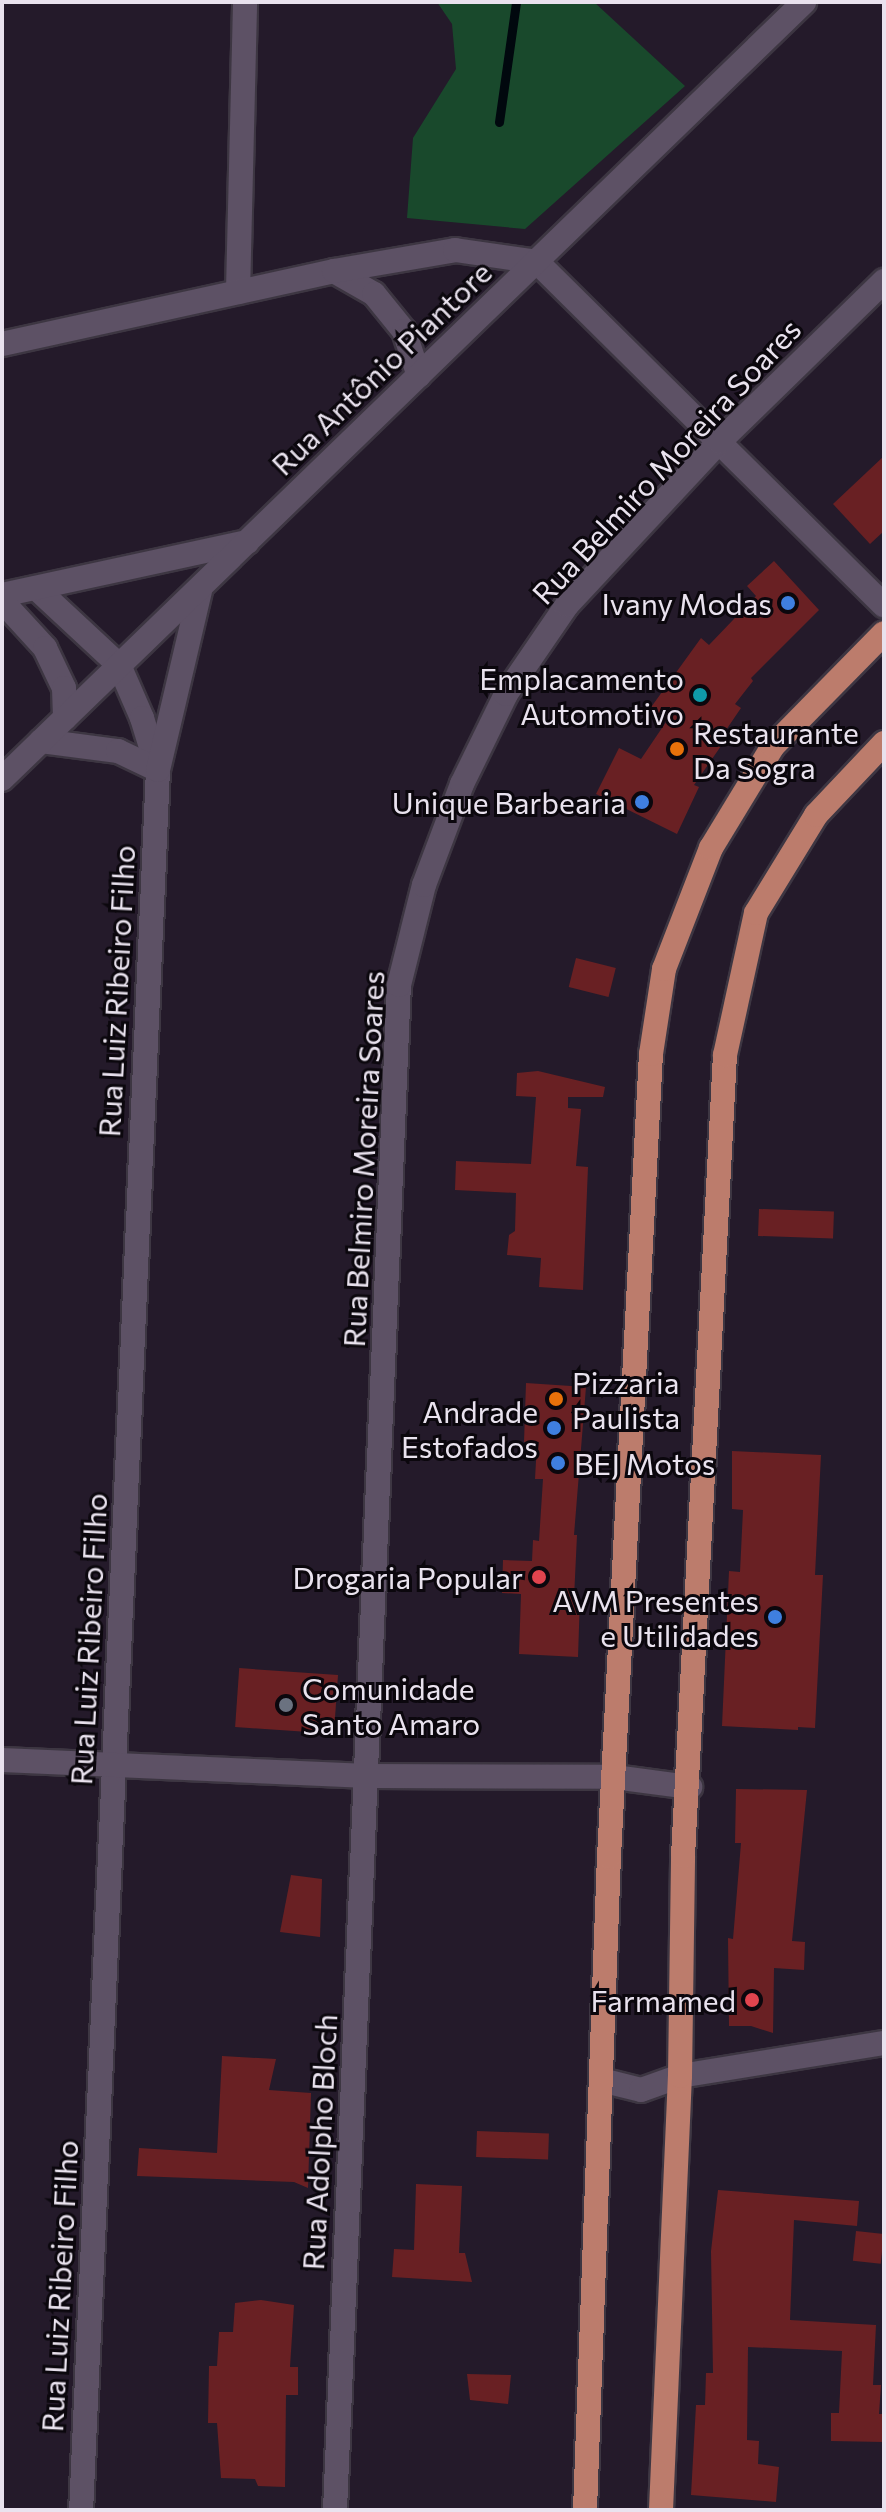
<!DOCTYPE html>
<meta charset="utf-8">
<style>
body{margin:0}
#map{position:relative;width:886px;height:2512px;overflow:hidden;background:#241a2a;font-family:Commissioner,sans-serif}
div>[style]{position:absolute}
.green>*{inset:0;background:#19492c}
.stream>*{height:9px;margin:-4.5px;padding:0 4.5px;transform-origin:4.5px;border-radius:4.5px;background:#01080e}
.building>*{inset:0;background:#692023;transform-origin:0 0}
.roads{filter:drop-shadow(2px 0 #3d3642) drop-shadow(-2px 0 #3d3642) drop-shadow(0 2px #3d3642) drop-shadow(0 -2px #3d3642)}
.minor>*{height:24px;margin:-12px;padding:0 12px;transform-origin:12px;border-radius:12px;background:#5d5165}
.major>*{height:24px;margin:-12px;padding:0 12px;transform-origin:12px;border-radius:12px;background:#bc7c6c}
.dots>*{width:22px;height:22px;translate:-50% -50%;box-sizing:border-box;border:4px solid #0b070d;border-radius:50%}
span{translate:-50% -50%;white-space:nowrap;text-align:center;line-height:1.15;-webkit-text-stroke:6px #0b070d;paint-order:stroke}
.street-label{font-size:30px;color:#e9e2ee}
.poi-label{font-size:30px;color:#e9e2ee}
.right{translate:-100% -50%;text-align:right}
.left{translate:0 -50%;text-align:left}
.frame{position:absolute;inset:0;border:4px solid #e9e2ee;pointer-events:none}
</style>
<div id="map">
<div class="green">
<i style="clip-path:polygon(437px 2px,594px 2px,685px 86px,525px 229px,407px 218px,413px 138px,456px 69px,452px 24px)"></i>
</div>
<div class="stream">
<i style="left:499px;top:122px;width:121px;rotate:-81.9deg"></i>
</div>
<div class="building">
<i style="clip-path:polygon(884px 456px,884px 531px,870px 544px,833px 504px)"></i>
<i style="clip-path:polygon(774px 561px,819px 610px,751px 678px,753px 681px,735px 704px,741px 708px,726px 730px,730px 733px,694px 785px,699px 787px,677px 834px,596px 794px,619px 748px,641px 759px,666px 722px,649px 710px,701px 638px,709px 645px,756px 596px,747px 586px)"></i>
<i style="left:576px;top:958px;width:41px;height:30px;rotate:14deg"></i>
<i style="clip-path:polygon(538px 1071px,605px 1087px,603px 1097px,568px 1097px,568px 1108px,581px 1109px,576px 1166px,588px 1167px,583px 1290px,539px 1287px,541px 1258px,507px 1255px,509px 1235px,515px 1231px,516px 1193px,455px 1190px,456px 1161px,531px 1164px,536px 1097px,516px 1096px,517px 1073px)"></i>
<i style="left:759px;top:1209px;width:75px;height:27px;rotate:2deg"></i>
<i style="clip-path:polygon(526px 1383px,586px 1387px,574px 1535px,577px 1535px,574px 1598px,580px 1598px,578px 1657px,519px 1654px,521px 1594px,502px 1593px,503px 1560px,532px 1561px,533px 1540px,539px 1541px,543px 1479px,535px 1479px,537px 1443px,524px 1442px)"></i>
<i style="clip-path:polygon(732px 1451px,821px 1455px,815px 1575px,823px 1575px,815px 1728px,798px 1727px,798px 1730px,722px 1726px,729px 1571px,740px 1572px,743px 1510px,732px 1509px)"></i>
<i style="left:338px;top:1675px;width:59px;height:99px;rotate:94deg"></i>
<i style="clip-path:polygon(736px 1789px,807px 1790px,792px 1941px,805px 1942px,804px 1970px,774px 1968px,773px 2033px,751px 2026px,729px 2026px,728px 1938px,733px 1939px,741px 1843px,735px 1843px)"></i>
<i style="clip-path:polygon(291px 1875px,322px 1879px,320px 1937px,280px 1932px)"></i>
<i style="clip-path:polygon(222px 2056px,276px 2059px,269px 2090px,311px 2093px,308px 2188px,294px 2182px,137px 2176px,139px 2148px,217px 2153px)"></i>
<i style="left:477px;top:2131px;width:72px;height:26px;rotate:2deg"></i>
<i style="clip-path:polygon(416px 2184px,462px 2186px,459px 2253px,465px 2253px,472px 2282px,392px 2277px,394px 2249px,414px 2250px)"></i>
<i style="clip-path:polygon(718px 2190px,859px 2201px,857px 2226px,794px 2220px,790px 2320px,876px 2325px,873px 2385px,881px 2385px,879px 2414px,884px 2414px,884px 2442px,831px 2441px,831px 2413px,839px 2413px,842px 2351px,748px 2347px,747px 2440px,759px 2441px,758px 2464px,779px 2467px,776px 2502px,691px 2495px,696px 2405px,705px 2405px,706px 2373px,713px 2373px,711px 2251px)"></i>
<i style="left:856px;top:2231px;width:28px;height:30px;rotate:6deg"></i>
<i style="clip-path:polygon(261px 2300px,294px 2305px,290px 2367px,298px 2367px,298px 2395px,286px 2395px,285px 2487px,258px 2486px,255px 2479px,221px 2478px,217px 2423px,208px 2423px,209px 2366px,217px 2366px,219px 2332px,233px 2332px,235px 2303px)"></i>
<i style="clip-path:polygon(467px 2374px,511px 2375px,508px 2404px,470px 2400px)"></i>
</div>
<div class="roads">
<div class="minor">
<i style="left:334px;top:271px;width:46px;rotate:29.9deg"></i>
<i style="left:374px;top:294px;width:48px;rotate:51deg"></i>
<i style="left:404px;top:331px;width:47px;rotate:71.6deg"></i>
<i style="left:238px;top:292px;width:290px;rotate:-88.6deg"></i>
<i style="left:2px;top:344px;width:340px;rotate:-12.4deg"></i>
<i style="left:334px;top:271px;width:123px;rotate:-9.8deg"></i>
<i style="left:455px;top:250px;width:83px;rotate:8.3deg"></i>
<i style="left:537px;top:262px;width:488px;rotate:44.7deg"></i>
<i style="left:36px;top:588px;width:113px;rotate:42.9deg"></i>
<i style="left:119px;top:665px;width:58px;rotate:66.5deg"></i>
<i style="left:142px;top:718px;width:54px;rotate:72.9deg"></i>
<i style="left:158px;top:770px;width:1742px;rotate:92.53deg"></i>
<i style="left:2px;top:595px;width:251px;rotate:-12.2deg"></i>
<i style="left:2px;top:601px;width:64px;rotate:47.5deg"></i>
<i style="left:45px;top:648px;width:44px;rotate:64.6deg"></i>
<i style="left:64px;top:688px;width:30px;rotate:88deg"></i>
<i style="left:41px;top:741px;width:78px;rotate:7.4deg"></i>
<i style="left:118px;top:751px;width:44px;rotate:25.4deg"></i>
<i style="left:158px;top:770px;width:188px;rotate:-76.8deg"></i>
<i style="left:2px;top:779px;width:1117px;rotate:-44.09deg"></i>
<i style="left:2px;top:1760px;width:366px;rotate:2.5deg"></i>
<i style="left:368px;top:1776px;width:246px;rotate:0.2deg"></i>
<i style="left:614px;top:1777px;width:77px;rotate:7.5deg"></i>
<i style="left:601px;top:2080px;width:41px;rotate:14deg"></i>
<i style="left:641px;top:2090px;width:41px;rotate:-19.7deg"></i>
<i style="left:680px;top:2076px;width:207px;rotate:-9.2deg"></i>
<i style="left:335px;top:2510px;width:1526px;rotate:-87.6deg"></i>
<i style="left:399px;top:985px;width:103px;rotate:-76deg"></i>
<i style="left:424px;top:885px;width:108px;rotate:-69.4deg"></i>
<i style="left:462px;top:784px;width:100px;rotate:-63.9deg"></i>
<i style="left:506px;top:694px;width:108px;rotate:-55.6deg"></i>
<i style="left:567px;top:605px;width:223px;rotate:-47deg"></i>
<i style="left:719px;top:442px;width:231px;rotate:-44.3deg"></i>
</div>
<div class="major">
<i style="left:585px;top:2510px;width:653px;rotate:-87.9deg"></i>
<i style="left:609px;top:1857px;width:804px;rotate:-87.01deg"></i>
<i style="left:651px;top:1054px;width:86px;rotate:-81.3deg"></i>
<i style="left:664px;top:969px;width:130px;rotate:-68.8deg"></i>
<i style="left:711px;top:848px;width:119px;rotate:-58.7deg"></i>
<i style="left:773px;top:746px;width:158px;rotate:-45.5deg"></i>
<i style="left:661px;top:2510px;width:434px;rotate:-87.5deg"></i>
<i style="left:680px;top:2076px;width:220px;rotate:-89.2deg"></i>
<i style="left:683px;top:1856px;width:802px;rotate:-87deg"></i>
<i style="left:725px;top:1055px;width:145px;rotate:-77.7deg"></i>
<i style="left:756px;top:913px;width:115px;rotate:-58.5deg"></i>
<i style="left:816px;top:815px;width:99px;rotate:-46.6deg"></i>
</div>
</div>
<div class="dots">
<i style="left:788px;top:603px;background:#3f7fe0"></i>
<i style="left:700px;top:695px;background:#0f9aa8"></i>
<i style="left:677px;top:749px;background:#e8710a"></i>
<i style="left:642px;top:802px;background:#3f7fe0"></i>
<i style="left:556px;top:1399px;background:#e8710a"></i>
<i style="left:554px;top:1428px;background:#3f7fe0"></i>
<i style="left:558px;top:1463px;background:#3f7fe0"></i>
<i style="left:539px;top:1577px;background:#e0444e"></i>
<i style="left:775px;top:1617px;background:#3f7fe0"></i>
<i style="left:286px;top:1705px;background:#6b7280"></i>
<i style="left:752px;top:2000px;background:#e0444e"></i>
</div>
<div class="street-label">
<span style="left:381px;top:368px;rotate:-44deg">Rua Antônio Piantore</span>
<span style="left:666px;top:461px;rotate:-47deg">Rua Belmiro Moreira Soares</span>
<span style="left:116px;top:991px;rotate:-87deg">Rua Luiz Ribeiro Filho</span>
<span style="left:363px;top:1159px;rotate:-87deg">Rua Belmiro Moreira Soares</span>
<span style="left:88px;top:1639px;rotate:-87deg">Rua Luiz Ribeiro Filho</span>
<span style="left:319px;top:2142px;rotate:-87deg">Rua Adolpho Bloch</span>
<span style="left:59px;top:2286px;rotate:-87deg">Rua Luiz Ribeiro Filho</span>
</div>
<div class="poi-label">
<span class="right" style="left:772px;top:603px">Ivany Modas</span>
<span class="right" style="left:684px;top:695px">Emplacamento<br>Automotivo</span>
<span class="left" style="left:693px;top:749px">Restaurante<br>Da Sogra</span>
<span class="right" style="left:626px;top:802px">Unique Barbearia</span>
<span class="left" style="left:572px;top:1399px">Pizzaria<br>Paulista</span>
<span class="right" style="left:538px;top:1428px">Andrade<br>Estofados</span>
<span class="left" style="left:574px;top:1463px">BEJ Motos</span>
<span class="right" style="left:523px;top:1577px">Drogaria Popular</span>
<span class="right" style="left:759px;top:1617px">AVM Presentes<br>e Utilidades</span>
<span class="left" style="left:302px;top:1705px">Comunidade<br>Santo Amaro</span>
<span class="right" style="left:736px;top:2000px">Farmamed</span>
</div>
<div class="frame"></div>
</div>
